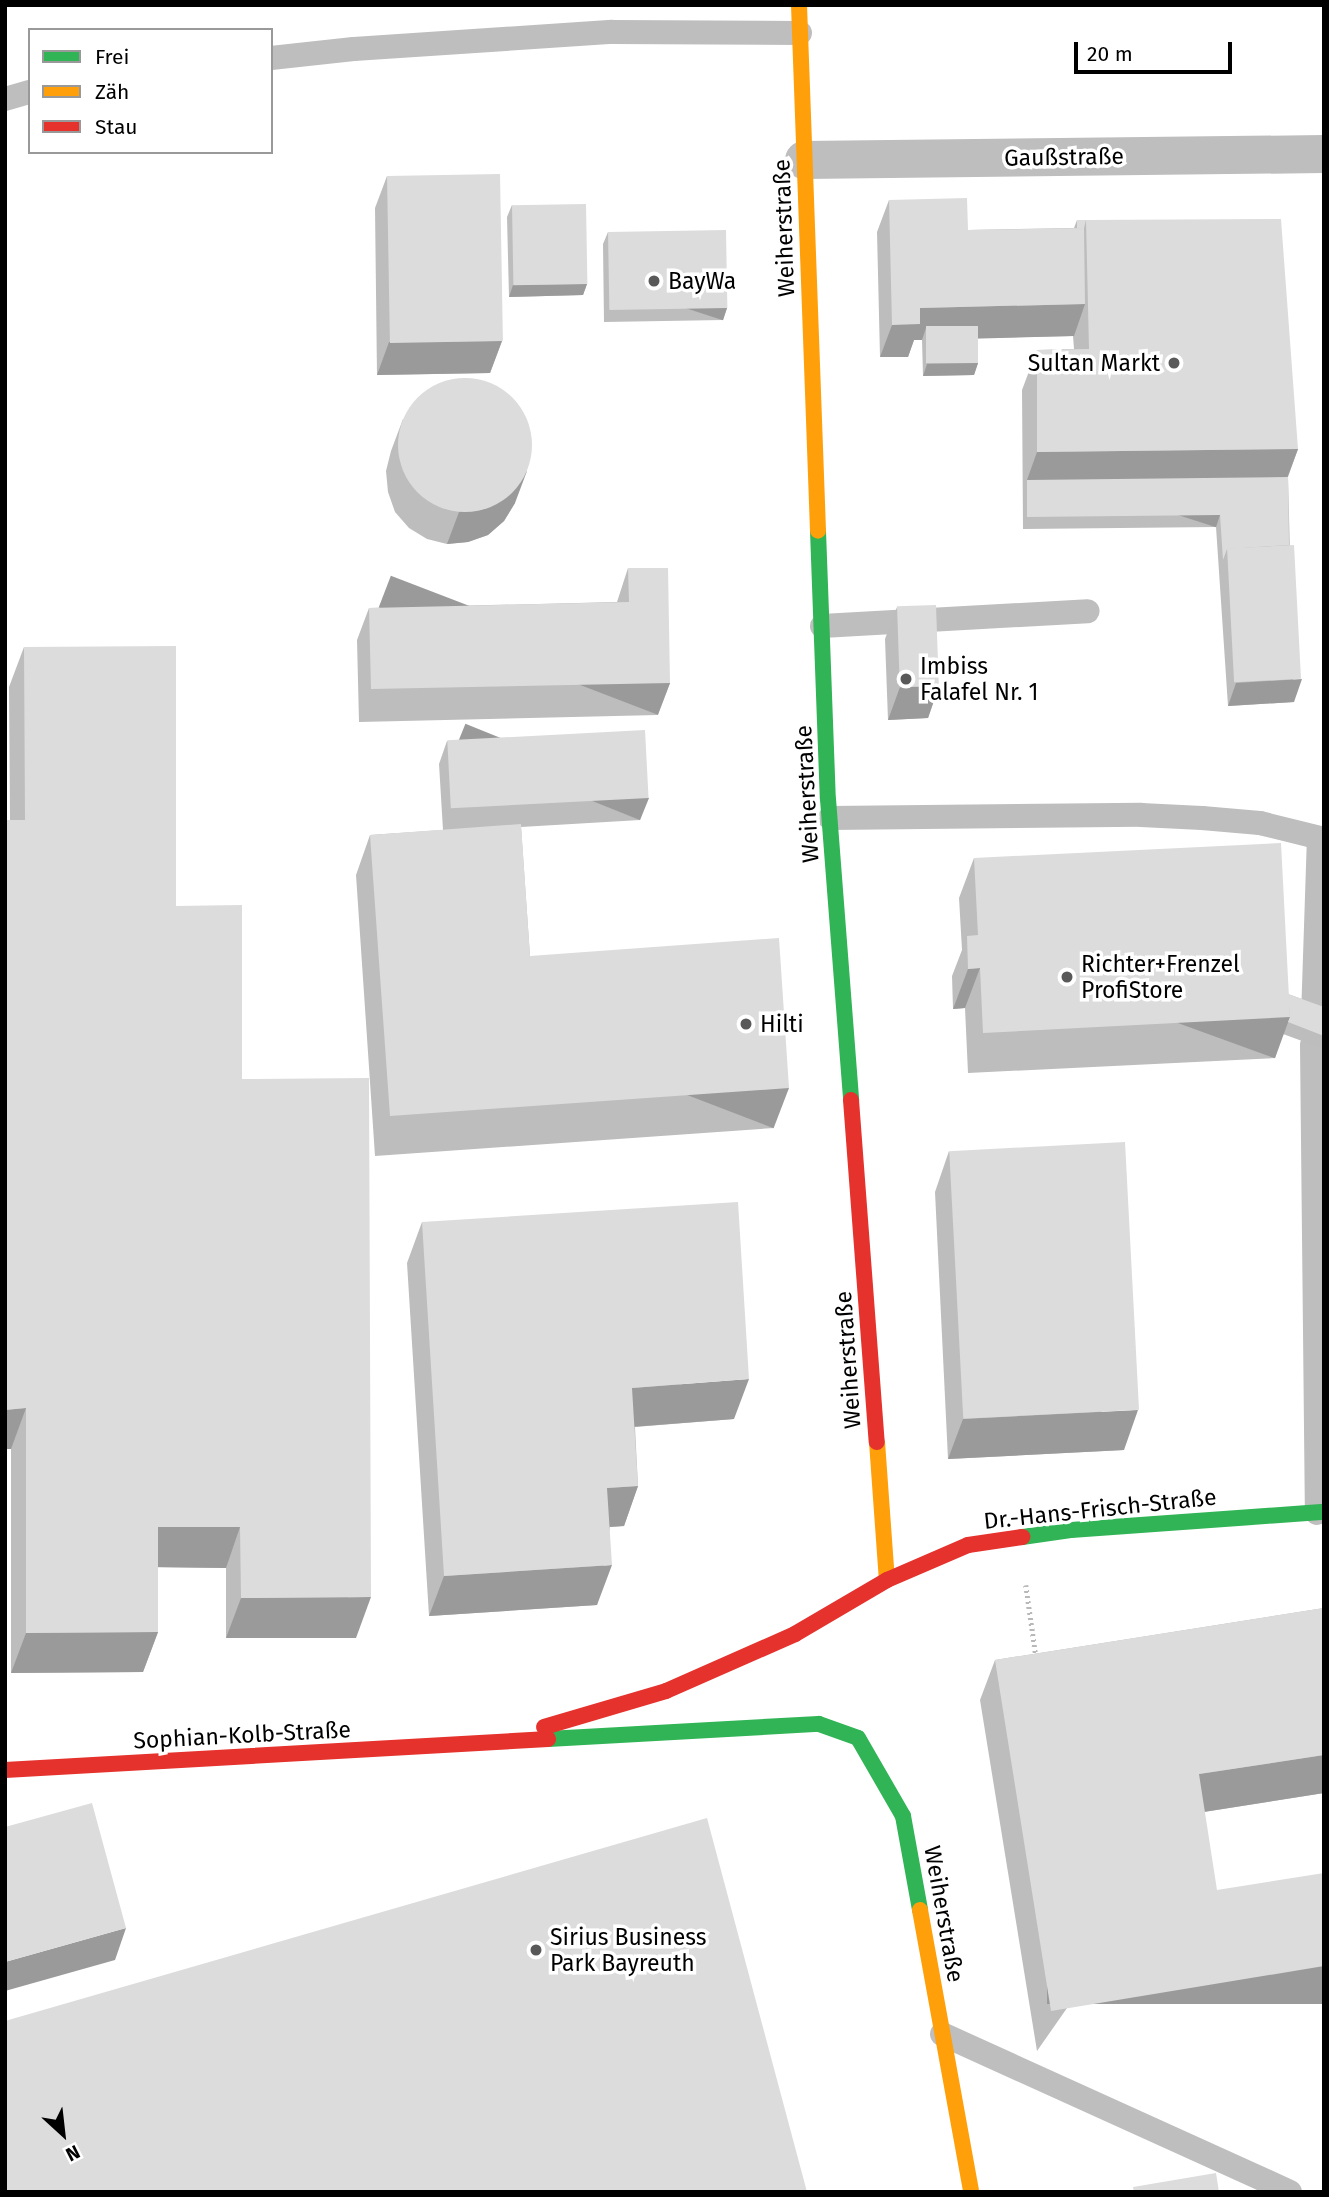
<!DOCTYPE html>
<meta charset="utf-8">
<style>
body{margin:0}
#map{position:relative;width:1329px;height:2197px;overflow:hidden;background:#fff;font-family:"Fira Sans",sans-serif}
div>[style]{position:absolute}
.path>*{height:4.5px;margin-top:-2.25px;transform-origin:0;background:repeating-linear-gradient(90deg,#b8b8b8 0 2px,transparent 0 5.5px)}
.lane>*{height:24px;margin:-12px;padding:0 12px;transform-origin:12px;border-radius:12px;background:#bebebe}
.street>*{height:38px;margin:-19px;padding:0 19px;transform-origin:19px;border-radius:19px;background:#bebebe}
.fast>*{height:16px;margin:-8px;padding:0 8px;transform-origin:8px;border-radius:8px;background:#30b455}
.slow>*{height:16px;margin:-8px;padding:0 8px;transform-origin:8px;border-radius:8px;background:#ff9f0a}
.jam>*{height:16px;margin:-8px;padding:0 8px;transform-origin:8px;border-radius:8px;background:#e5322d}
.wall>*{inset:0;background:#bdbdbd}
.shaded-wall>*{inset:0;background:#9a9a9a;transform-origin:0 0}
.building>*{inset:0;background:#dcdcdc;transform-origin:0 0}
.round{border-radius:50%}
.dots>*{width:19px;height:19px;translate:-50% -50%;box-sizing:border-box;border:4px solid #fff;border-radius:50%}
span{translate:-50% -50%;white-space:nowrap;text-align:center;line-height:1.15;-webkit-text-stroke:7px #fff;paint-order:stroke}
.street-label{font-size:23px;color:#000}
.poi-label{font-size:23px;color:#000}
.left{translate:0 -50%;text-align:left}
.right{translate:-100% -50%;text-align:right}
.frame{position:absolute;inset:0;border:7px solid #000;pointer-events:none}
.legend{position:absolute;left:28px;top:28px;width:245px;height:126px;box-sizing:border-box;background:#fff;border:2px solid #999;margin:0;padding:9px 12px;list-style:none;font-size:21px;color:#000}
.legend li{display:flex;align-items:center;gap:14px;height:35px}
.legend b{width:35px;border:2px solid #999}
.north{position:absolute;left:28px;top:2099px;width:70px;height:70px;-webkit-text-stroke:5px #fff;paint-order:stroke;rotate:153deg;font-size:19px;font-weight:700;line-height:28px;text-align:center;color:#000}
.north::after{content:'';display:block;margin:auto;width:24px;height:32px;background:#000;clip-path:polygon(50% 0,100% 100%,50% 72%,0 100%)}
.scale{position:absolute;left:1074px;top:42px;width:158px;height:32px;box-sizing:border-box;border:4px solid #000;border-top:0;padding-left:9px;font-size:21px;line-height:24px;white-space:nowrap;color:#000;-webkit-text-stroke:5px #fff;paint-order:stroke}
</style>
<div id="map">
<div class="path">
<i style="left:1026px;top:1585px;width:72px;rotate:82deg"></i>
</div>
<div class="lane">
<i style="left:271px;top:58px;width:83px;rotate:-6.2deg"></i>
<i style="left:354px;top:49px;width:259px;rotate:-3.8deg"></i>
<i style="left:612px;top:32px;width:188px;rotate:0.3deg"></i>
<i style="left:5px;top:99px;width:26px;rotate:-16deg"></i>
<i style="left:822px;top:626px;width:266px;rotate:-3.2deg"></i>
<i style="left:830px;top:818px;width:311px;rotate:-0.6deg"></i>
<i style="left:1141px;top:815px;width:61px;rotate:2.8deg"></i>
<i style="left:1202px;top:818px;width:58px;rotate:4.9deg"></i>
<i style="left:1260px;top:823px;width:66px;rotate:14deg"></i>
<i style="left:1313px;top:1017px;width:178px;rotate:-88.1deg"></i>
<i style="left:1312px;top:1045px;width:468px;rotate:89.4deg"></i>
<i style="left:942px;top:2034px;width:382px;rotate:24.4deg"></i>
</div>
<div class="street">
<i style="left:804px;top:160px;width:520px;rotate:-0.66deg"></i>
</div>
<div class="fast">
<i style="left:818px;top:531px;width:268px;rotate:87.9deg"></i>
<i style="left:828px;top:799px;width:302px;rotate:85.6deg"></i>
<i style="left:1022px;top:1537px;width:49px;rotate:-8.1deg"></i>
<i style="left:1071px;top:1530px;width:254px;rotate:-4.1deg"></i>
<i style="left:548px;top:1739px;width:271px;rotate:-3.2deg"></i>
<i style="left:819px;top:1724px;width:41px;rotate:19.7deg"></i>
<i style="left:858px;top:1738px;width:90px;rotate:60deg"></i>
<i style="left:903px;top:1816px;width:96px;rotate:79.7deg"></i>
</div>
<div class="slow">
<i style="left:799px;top:5px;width:526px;rotate:87.93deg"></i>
<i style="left:877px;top:1442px;width:138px;rotate:85.9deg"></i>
<i style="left:920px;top:1910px;width:287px;rotate:79.7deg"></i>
</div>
<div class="jam">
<i style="left:851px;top:1100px;width:343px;rotate:85.7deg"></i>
<i style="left:544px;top:1727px;width:127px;rotate:-16.4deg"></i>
<i style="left:666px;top:1691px;width:141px;rotate:-23.8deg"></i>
<i style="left:795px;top:1634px;width:107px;rotate:-30.4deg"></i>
<i style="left:887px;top:1580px;width:88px;rotate:-23.4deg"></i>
<i style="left:968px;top:1545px;width:55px;rotate:-8.4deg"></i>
<i style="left:5px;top:1770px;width:544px;rotate:-3.27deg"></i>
</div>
<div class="wall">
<i style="clip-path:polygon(387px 176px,502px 341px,490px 373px,377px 375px,375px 208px)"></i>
<i style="clip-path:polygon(889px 200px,968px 230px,1074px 228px,1077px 220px,1119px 220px,1298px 449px,1288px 477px,1294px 702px,1228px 706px,1216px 527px,1023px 529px,1022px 390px,1037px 350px,1074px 349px,1073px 336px,978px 338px,978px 363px,974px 375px,923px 376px,922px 340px,914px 340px,908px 357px,880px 357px,877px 232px)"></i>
<i style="clip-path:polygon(512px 205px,587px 284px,583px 295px,509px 297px,507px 217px)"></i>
<i style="clip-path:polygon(608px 232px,727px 308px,723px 320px,604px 322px,603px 244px)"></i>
<i style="clip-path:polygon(403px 419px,515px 503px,504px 521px,488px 535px,468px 542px,447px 544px,427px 539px,409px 528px,395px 512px,388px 492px,386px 471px,391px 451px)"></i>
<i style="clip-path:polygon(628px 568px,670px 683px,658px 715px,359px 722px,357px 640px,369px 608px,617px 602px)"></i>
<i style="clip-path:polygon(897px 607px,939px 686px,928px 718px,888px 720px,885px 639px)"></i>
<i style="clip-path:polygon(24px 647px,176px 906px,242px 1079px,356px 1638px,226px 1638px,226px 1568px,158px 1567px,158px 1632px,143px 1672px,11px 1673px,11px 1449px,5px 1449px,5px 820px,10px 820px,9px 687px)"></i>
<i style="clip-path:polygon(447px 741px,640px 820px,521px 827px,530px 956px,774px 1128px,375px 1156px,356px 875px,370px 835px,443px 830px,439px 764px)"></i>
<i style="clip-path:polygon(974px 858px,1288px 994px,1324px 1007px,1324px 1049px,1283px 1034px,1275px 1058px,968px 1073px,965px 1008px,953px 1009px,952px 976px,962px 950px,959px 898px)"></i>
<i style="clip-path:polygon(949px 1151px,1124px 1450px,948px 1459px,935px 1192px)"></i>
<i style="clip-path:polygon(422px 1222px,734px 1419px,635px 1427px,638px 1486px,624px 1526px,610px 1527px,597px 1605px,429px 1616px,407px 1263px)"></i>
<i style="clip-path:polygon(1324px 1608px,1324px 1793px,1204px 1812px,1037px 2051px,980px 1700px,995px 1660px)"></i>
</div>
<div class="shaded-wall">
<i style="clip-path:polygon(587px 284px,583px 295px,509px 297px,513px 285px)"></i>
<i style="clip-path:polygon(1085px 304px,1074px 336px,926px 340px,926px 328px,922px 340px,914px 340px,908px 357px,880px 357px,892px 325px,920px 308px)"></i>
<i style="left:727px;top:308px;width:13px;height:119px;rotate:108deg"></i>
<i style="clip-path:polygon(502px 341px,490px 373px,377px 375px,389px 342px)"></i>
<i style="clip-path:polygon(978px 363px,974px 375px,923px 376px,927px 364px)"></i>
<i style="clip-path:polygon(1298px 449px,1283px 489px,1027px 480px,1037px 452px)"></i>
<i style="clip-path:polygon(527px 471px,515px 503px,504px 521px,488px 535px,468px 542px,447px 544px,459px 512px)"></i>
<i style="left:1220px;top:515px;width:13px;height:193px;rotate:108deg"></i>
<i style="clip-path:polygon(1302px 679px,1294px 702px,1228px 706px,1236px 683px)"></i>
<i style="left:670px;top:683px;width:34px;height:299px;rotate:111deg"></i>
<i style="clip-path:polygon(939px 686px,928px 718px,888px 720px,900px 687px)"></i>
<i style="left:649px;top:798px;width:24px;height:198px;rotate:112deg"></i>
<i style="clip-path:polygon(980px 968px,965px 1008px,953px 1009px,968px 969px)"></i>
<i style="left:1290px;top:1017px;width:44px;height:307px;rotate:110deg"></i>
<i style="left:789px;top:1088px;width:43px;height:400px;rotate:111deg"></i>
<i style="clip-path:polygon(749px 1379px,734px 1419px,618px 1428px,632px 1388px)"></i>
<i style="clip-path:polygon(26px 1408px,11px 1449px,5px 1449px,5px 1410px)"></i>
<i style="clip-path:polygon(1138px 1410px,1124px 1450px,948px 1459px,963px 1419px)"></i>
<i style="clip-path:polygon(638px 1486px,624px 1526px,593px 1528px,607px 1488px)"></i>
<i style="clip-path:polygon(158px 1527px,240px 1527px,226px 1568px,143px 1567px)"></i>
<i style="clip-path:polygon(612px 1565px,597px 1605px,429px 1616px,444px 1576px)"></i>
<i style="clip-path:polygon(371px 1597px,356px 1638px,226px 1638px,241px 1598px)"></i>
<i style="clip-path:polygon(158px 1632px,143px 1672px,11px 1673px,26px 1633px)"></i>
<i style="clip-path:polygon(1324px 1755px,1324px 1793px,1184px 1815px,1199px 1774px)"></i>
<i style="clip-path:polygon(126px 1928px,115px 1960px,5px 1991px,5px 1962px)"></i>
<i style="left:1324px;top:1966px;width:38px;height:277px;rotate:90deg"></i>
</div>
<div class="building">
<i style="left:500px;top:174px;width:167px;height:113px;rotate:89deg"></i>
<i style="clip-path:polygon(967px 198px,968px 230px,1084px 228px,1085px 304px,920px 308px,920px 324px,892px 325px,889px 200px)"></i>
<i style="left:586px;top:204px;width:80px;height:74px;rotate:89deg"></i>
<i style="clip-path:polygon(1281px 219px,1298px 449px,1037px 452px,1037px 350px,1089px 349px,1086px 220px)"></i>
<i style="clip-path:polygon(1077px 220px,1119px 220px,1086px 220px,1084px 228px,1077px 228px)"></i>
<i style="left:726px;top:230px;width:78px;height:118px;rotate:89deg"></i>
<i style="left:978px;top:326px;width:37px;height:52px;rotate:90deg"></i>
<i class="round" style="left:398px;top:378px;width:134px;height:134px"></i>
<i style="clip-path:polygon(1288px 477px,1289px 545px,1227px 549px,1223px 560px,1220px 515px,1027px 517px,1027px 480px)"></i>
<i style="left:1294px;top:545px;width:134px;height:67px;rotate:87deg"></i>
<i style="clip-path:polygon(628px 568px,668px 568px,670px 683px,371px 689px,369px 608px,629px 602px)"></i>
<i style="left:936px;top:605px;width:81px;height:39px;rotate:88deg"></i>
<i style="clip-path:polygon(176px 646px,176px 906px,242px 905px,242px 1079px,369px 1078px,371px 1597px,241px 1598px,240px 1527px,158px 1527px,158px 1632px,26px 1633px,26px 1408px,5px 1410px,5px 820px,25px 820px,24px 647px)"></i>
<i style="left:645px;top:730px;width:68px;height:198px;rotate:87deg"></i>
<i style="clip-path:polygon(521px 824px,530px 956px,779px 938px,789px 1088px,390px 1116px,370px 835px)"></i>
<i style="clip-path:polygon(1281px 843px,1290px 1017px,983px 1033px,980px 968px,968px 969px,967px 936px,978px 935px,974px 858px)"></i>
<i style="clip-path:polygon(1288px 994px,1324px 1007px,1324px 1036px,1288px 1022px,1290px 1017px)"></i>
<i style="left:1125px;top:1142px;width:268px;height:176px;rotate:87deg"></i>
<i style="clip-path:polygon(738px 1202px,749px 1379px,632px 1388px,638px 1486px,607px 1488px,612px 1565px,444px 1576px,422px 1222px)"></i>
<i style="clip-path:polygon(1324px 1608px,1324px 1755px,1199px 1774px,1217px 1890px,1324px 1873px,1324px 1966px,1051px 2011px,995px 1660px)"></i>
<i style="clip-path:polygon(92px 1803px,126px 1928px,5px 1962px,5px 1827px)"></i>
<i style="clip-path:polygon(707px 1818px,807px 2192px,5px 2192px,5px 2021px)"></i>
<i style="clip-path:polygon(1216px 2173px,1219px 2192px,1134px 2192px,1133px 2187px)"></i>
</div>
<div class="dots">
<i style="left:654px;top:281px;background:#595959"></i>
<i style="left:1174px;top:363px;background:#595959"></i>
<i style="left:906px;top:679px;background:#595959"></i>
<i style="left:1067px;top:977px;background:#595959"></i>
<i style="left:746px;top:1024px;background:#595959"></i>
<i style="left:536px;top:1950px;background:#595959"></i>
</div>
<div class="street-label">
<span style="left:1064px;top:157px;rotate:-1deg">Gaußstraße</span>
<span style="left:784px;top:228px;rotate:-92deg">Weiherstraße</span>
<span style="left:807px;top:794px;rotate:-93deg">Weiherstraße</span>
<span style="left:848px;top:1360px;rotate:-94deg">Weiherstraße</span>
<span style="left:1100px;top:1509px;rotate:-6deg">Dr.-Hans-Frisch-Straße</span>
<span style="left:242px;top:1735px;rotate:-3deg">Sophian-Kolb-Straße</span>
<span style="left:944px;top:1914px;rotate:80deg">Weiherstraße</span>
</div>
<div class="poi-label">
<span class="left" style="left:668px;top:281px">BayWa</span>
<span class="right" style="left:1160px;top:363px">Sultan Markt</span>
<span class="left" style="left:920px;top:679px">Imbiss<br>Falafel Nr. 1</span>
<span class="left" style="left:1081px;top:977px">Richter+Frenzel<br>ProfiStore</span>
<span class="left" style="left:760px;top:1024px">Hilti</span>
<span class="left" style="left:550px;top:1950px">Sirius Business<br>Park Bayreuth</span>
</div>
<div class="frame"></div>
<ul class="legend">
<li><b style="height:9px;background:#30b455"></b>Frei</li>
<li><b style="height:9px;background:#ff9f0a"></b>Zäh</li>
<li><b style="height:9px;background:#e5322d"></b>Stau</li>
</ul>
<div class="north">N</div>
<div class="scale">20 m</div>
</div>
